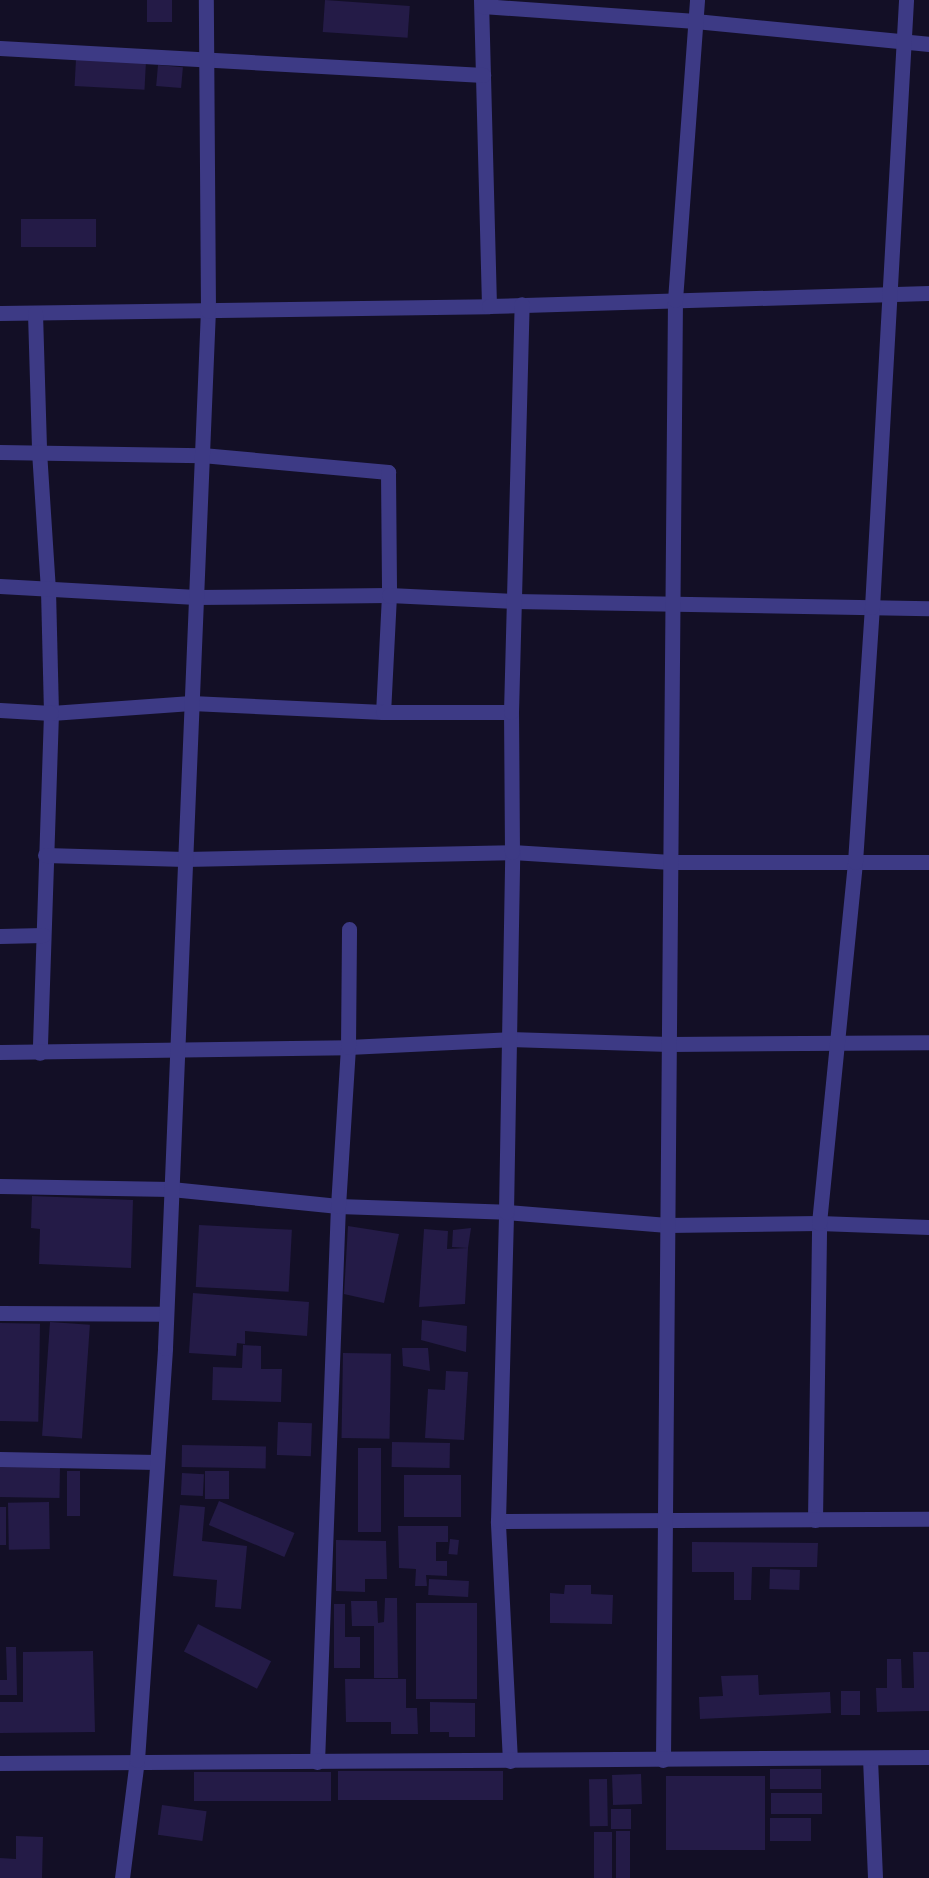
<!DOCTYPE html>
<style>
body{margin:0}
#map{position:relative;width:929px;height:1878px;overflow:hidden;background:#130f26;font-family:Raleway,sans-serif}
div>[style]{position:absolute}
.building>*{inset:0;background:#241b47;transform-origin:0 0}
.minor>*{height:15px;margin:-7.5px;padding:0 7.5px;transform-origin:7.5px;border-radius:7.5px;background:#3d3a85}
span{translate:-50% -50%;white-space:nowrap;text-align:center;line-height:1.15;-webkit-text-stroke:4.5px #130f26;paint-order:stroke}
</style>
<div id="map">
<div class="building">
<i style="left:147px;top:0;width:25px;height:22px"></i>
<i style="left:325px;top:0;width:85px;height:32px;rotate:4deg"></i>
<i style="left:76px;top:59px;width:70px;height:27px;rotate:3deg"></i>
<i style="left:158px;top:65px;width:25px;height:21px;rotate:5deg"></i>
<i style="left:21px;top:219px;width:75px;height:28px"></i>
<i style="clip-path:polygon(32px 1196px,133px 1200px,131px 1268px,39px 1264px,40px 1229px,31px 1228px)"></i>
<i style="left:199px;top:1225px;width:93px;height:62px;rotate:3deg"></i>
<i style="clip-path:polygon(348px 1226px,399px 1234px,384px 1303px,344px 1294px)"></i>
<i style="clip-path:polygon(471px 1228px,468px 1248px,452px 1247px,453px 1230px)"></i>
<i style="clip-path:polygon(424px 1229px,448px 1231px,447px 1249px,468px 1248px,465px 1304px,419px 1307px)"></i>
<i style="clip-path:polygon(193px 1293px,309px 1302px,307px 1336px,245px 1331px,245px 1344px,237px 1343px,236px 1356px,189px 1353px)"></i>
<i style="clip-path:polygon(422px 1320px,467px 1326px,466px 1352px,421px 1340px)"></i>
<i style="left:50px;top:1322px;width:40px;height:114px;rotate:4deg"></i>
<i style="left:0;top:1323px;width:40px;height:98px;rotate:1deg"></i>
<i style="clip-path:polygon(243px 1345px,261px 1346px,261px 1369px,282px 1369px,281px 1402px,212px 1400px,213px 1367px,242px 1368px)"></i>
<i style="clip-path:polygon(402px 1348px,428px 1348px,430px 1371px,403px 1366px)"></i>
<i style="left:343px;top:1353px;width:48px;height:85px;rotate:1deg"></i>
<i style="clip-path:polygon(446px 1371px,468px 1372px,464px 1440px,425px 1438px,428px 1389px,445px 1390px)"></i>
<i style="left:278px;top:1422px;width:34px;height:33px;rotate:2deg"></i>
<i style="left:392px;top:1442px;width:58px;height:25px;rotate:1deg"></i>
<i style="left:182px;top:1445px;width:84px;height:22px;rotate:1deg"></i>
<i style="left:358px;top:1448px;width:23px;height:84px"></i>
<i style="left:0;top:1466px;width:60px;height:31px;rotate:1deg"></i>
<i style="left:67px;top:1471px;width:13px;height:45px"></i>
<i style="left:229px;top:1471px;width:28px;height:24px;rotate:90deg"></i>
<i style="left:182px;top:1473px;width:22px;height:22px;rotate:3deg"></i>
<i style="left:404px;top:1475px;width:57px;height:42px"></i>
<i style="left:219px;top:1501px;width:82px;height:26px;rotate:23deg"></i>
<i style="left:49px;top:1502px;width:47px;height:41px;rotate:89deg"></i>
<i style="clip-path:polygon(180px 1505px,205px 1507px,202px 1541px,247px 1546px,241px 1609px,215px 1607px,217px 1580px,173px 1576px)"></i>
<i style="left:0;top:1507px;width:6px;height:38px"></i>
<i style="clip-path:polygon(398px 1526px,448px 1526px,448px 1542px,436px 1542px,436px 1561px,447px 1561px,447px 1576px,426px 1575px,427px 1586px,415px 1586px,416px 1569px,399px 1568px)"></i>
<i style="left:450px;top:1539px;width:9px;height:15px;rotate:6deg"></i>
<i style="clip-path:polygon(336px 1540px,386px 1541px,387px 1579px,365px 1579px,365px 1592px,336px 1591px)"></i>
<i style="clip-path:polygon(692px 1542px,818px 1543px,817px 1567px,752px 1567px,751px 1600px,734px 1600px,734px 1572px,692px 1572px)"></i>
<i style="left:770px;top:1569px;width:30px;height:20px;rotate:2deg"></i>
<i style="left:429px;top:1579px;width:40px;height:16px;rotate:3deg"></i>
<i style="clip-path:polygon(565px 1585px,591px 1585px,591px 1594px,613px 1595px,612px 1624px,550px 1623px,550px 1593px,564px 1594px)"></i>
<i style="clip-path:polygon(385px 1598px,397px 1598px,398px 1678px,374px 1678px,374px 1626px,352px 1626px,351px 1601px,377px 1601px,378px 1623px,384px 1622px)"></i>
<i style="left:416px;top:1603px;width:61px;height:96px"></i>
<i style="clip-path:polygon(334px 1604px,345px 1604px,345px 1637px,360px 1637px,360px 1668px,334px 1668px)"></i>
<i style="left:198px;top:1624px;width:82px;height:31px;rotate:27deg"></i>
<i style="clip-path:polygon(6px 1647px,16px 1647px,17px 1695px,0 1695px,0 1680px,7px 1680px)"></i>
<i style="clip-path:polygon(93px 1651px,95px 1732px,0 1733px,0 1702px,23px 1702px,23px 1652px)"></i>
<i style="clip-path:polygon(913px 1652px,929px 1652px,929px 1711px,877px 1712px,876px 1688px,887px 1688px,887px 1659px,901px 1659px,902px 1688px,914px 1688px)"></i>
<i style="clip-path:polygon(758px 1675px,759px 1695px,830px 1692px,831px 1713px,700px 1719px,699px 1697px,723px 1696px,721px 1676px)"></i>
<i style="clip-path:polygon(345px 1679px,406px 1679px,406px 1708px,417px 1708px,418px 1734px,391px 1734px,391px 1722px,346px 1722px)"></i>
<i style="left:841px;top:1691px;width:19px;height:24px"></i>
<i style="clip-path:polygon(430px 1702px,475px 1703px,475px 1737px,449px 1737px,449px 1732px,430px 1732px)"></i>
<i style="left:770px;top:1769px;width:51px;height:20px"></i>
<i style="left:503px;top:1771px;width:29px;height:165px;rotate:90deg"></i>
<i style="left:194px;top:1772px;width:137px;height:29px"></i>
<i style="left:641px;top:1774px;width:30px;height:29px;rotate:88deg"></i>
<i style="left:666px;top:1776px;width:99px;height:74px"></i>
<i style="left:607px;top:1779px;width:47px;height:18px;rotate:89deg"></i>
<i style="left:771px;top:1793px;width:51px;height:21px"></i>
<i style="left:162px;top:1805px;width:45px;height:30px;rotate:8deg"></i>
<i style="left:611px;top:1809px;width:20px;height:20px"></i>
<i style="left:811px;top:1818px;width:23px;height:41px;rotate:90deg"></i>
<i style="left:616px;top:1831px;width:14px;height:47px"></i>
<i style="left:594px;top:1832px;width:18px;height:46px"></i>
<i style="clip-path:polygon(16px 1836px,43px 1837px,42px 1878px,0 1878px,0 1858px,16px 1859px)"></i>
</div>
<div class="minor">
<i style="left:481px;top:0;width:306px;rotate:88.5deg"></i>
<i style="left:482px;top:6px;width:214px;rotate:4deg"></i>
<i style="left:695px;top:21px;width:235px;rotate:5.6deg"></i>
<i style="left:0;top:48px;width:484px;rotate:3.2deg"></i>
<i style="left:0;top:313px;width:489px;rotate:-0.8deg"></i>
<i style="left:489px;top:306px;width:440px;rotate:-1.7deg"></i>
<i style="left:35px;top:313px;width:138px;rotate:88.3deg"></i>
<i style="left:39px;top:451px;width:139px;rotate:86.3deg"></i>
<i style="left:48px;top:590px;width:123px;rotate:88.6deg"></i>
<i style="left:51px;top:713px;width:340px;rotate:91.9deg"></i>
<i style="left:0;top:452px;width:202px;rotate:0.9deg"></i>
<i style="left:202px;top:455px;width:187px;rotate:5.2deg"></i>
<i style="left:388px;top:472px;width:123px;rotate:89.5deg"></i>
<i style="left:389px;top:595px;width:117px;rotate:92.9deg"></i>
<i style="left:383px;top:712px;width:192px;rotate:-177.3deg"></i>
<i style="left:191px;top:703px;width:140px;rotate:175.9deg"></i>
<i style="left:51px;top:713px;width:51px;rotate:-176.6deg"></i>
<i style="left:0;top:586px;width:196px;rotate:3.2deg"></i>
<i style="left:196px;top:597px;width:193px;rotate:-0.6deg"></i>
<i style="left:389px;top:595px;width:125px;rotate:2.7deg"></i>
<i style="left:514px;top:601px;width:415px;rotate:1deg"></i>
<i style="left:383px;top:712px;width:128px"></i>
<i style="left:45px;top:855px;width:140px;rotate:1.6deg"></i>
<i style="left:185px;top:859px;width:327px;rotate:-1.2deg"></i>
<i style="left:512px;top:852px;width:159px;rotate:3.6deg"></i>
<i style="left:671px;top:862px;width:258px"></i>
<i style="left:0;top:936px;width:43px;rotate:-1.3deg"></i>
<i style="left:0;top:1052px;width:348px;rotate:-0.8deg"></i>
<i style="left:348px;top:1047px;width:161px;rotate:-2.8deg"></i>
<i style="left:509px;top:1039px;width:160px;rotate:1.8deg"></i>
<i style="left:669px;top:1044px;width:260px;rotate:-0.4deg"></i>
<i style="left:0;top:1186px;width:171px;rotate:1deg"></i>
<i style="left:171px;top:1189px;width:168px;rotate:5.8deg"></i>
<i style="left:338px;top:1206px;width:168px;rotate:2deg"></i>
<i style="left:506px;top:1212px;width:162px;rotate:4.6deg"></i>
<i style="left:667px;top:1225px;width:152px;rotate:-0.8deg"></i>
<i style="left:819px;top:1223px;width:110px;rotate:2.1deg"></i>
<i style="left:0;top:1313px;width:166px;rotate:0.3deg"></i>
<i style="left:0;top:1459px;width:157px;rotate:1.1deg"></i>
<i style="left:815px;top:1520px;width:297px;rotate:-89.2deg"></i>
<i style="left:819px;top:1223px;width:363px;rotate:-84.3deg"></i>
<i style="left:855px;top:862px;width:256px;rotate:-86.2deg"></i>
<i style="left:872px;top:607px;width:608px;rotate:-86.79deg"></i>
<i style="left:498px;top:1521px;width:431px;rotate:-0.3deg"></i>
<i style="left:870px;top:1758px;width:120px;rotate:87.6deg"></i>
<i style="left:663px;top:1760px;width:1460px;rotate:-89.53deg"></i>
<i style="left:675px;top:300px;width:301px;rotate:-85.8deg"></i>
<i style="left:510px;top:1761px;width:240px;rotate:-92.9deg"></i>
<i style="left:498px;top:1521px;width:309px;rotate:-88.5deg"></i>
<i style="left:506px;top:1212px;width:360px;rotate:-89deg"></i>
<i style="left:512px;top:852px;width:140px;rotate:-90.4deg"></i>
<i style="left:511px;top:712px;width:408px;rotate:-88.5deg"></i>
<i style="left:317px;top:1762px;width:556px;rotate:-87.84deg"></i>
<i style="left:338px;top:1206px;width:159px;rotate:-86.4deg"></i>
<i style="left:348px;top:1047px;width:118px;rotate:-89.5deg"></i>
<i style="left:0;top:1763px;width:929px;rotate:-0.37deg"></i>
<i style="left:122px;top:1878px;width:119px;rotate:-82.8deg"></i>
<i style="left:137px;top:1760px;width:413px;rotate:-86.1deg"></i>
<i style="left:165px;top:1348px;width:1038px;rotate:-87.63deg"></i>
<i style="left:208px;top:311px;width:311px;rotate:-90.4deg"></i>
</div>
</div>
